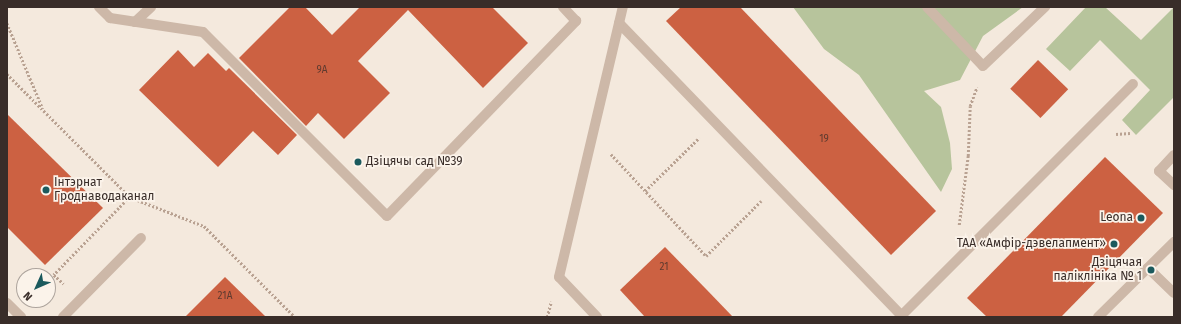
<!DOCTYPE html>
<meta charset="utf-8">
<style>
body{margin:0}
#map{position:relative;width:1181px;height:324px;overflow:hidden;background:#f4e9dd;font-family:"Fira Sans",sans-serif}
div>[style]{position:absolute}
.green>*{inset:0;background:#b7c49c}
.building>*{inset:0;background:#cc6142;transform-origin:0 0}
.path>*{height:2.5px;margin-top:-1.25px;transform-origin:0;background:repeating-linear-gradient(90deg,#b9a292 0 2px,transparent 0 4px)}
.lane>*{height:10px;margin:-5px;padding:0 5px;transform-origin:5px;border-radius:5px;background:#cdb8a8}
.dots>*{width:11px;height:11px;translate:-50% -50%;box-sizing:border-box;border:2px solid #fbf3ea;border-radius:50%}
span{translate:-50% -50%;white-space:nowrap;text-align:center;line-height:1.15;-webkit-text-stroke:3.5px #fbf3ea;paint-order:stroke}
.number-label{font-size:10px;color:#5e3a2f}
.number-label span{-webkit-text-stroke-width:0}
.poi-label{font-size:12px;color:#392d29}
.left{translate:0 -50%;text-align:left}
.right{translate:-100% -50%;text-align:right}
.frame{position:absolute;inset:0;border:8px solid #392d29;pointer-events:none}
.north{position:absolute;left:16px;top:268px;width:40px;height:40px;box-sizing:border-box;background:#fbf3ea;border:1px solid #ada49d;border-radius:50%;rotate:225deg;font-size:11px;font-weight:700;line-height:16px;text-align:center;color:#392d29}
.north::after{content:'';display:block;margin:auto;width:14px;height:18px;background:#1b5a5d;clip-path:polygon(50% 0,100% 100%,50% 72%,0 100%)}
</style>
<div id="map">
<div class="green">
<i style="clip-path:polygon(793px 7px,1023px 7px,983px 36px,960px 80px,924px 91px,941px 107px,950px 143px,952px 169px,941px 192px,859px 75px,824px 49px)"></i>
<i style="clip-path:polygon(1086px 7px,1105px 7px,1141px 40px,1174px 7px,1174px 97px,1136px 135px,1122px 120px,1150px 90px,1100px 40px,1070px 71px,1046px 49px)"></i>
</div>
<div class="building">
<i style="clip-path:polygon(290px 7px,305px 7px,332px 35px,360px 7px,492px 7px,528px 43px,483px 88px,408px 10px,358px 61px,390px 93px,344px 139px,318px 113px,306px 126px,239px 58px)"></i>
<i style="clip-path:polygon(681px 7px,740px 7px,936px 211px,891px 255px,666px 21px)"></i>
<i style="clip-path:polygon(178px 50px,194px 67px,208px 53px,226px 71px,229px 68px,297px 135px,278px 155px,253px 131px,218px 167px,139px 90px)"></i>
<i style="left:1038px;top:60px;width:42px;height:40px;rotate:44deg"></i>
<i style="clip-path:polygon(7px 114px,103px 208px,45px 265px,7px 227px)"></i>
<i style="clip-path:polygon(1105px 157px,1163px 213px,1061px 317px,987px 317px,967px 298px)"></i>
<i style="clip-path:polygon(665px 247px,706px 289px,733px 317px,645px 317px,620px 290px)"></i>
<i style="clip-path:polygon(225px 277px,266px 317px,185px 317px)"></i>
</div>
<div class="path">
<i style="left:7px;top:23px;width:93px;rotate:67.3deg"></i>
<i style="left:7px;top:74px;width:174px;rotate:45deg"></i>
<i style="left:130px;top:197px;width:109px;rotate:134.3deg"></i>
<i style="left:54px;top:275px;width:13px;rotate:42deg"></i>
<i style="left:1116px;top:134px;width:14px;rotate:-4deg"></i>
<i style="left:611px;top:154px;width:139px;rotate:47deg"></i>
<i style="left:706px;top:256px;width:78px;rotate:-45deg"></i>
<i style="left:645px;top:191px;width:76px;rotate:-44.5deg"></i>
<i style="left:130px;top:197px;width:79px;rotate:21.4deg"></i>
<i style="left:204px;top:226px;width:129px;rotate:45deg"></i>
<i style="left:959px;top:225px;width:70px;rotate:-82.6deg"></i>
<i style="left:968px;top:156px;width:50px;rotate:-87.7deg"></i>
<i style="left:970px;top:106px;width:20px;rotate:-70deg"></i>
<i style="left:547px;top:317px;width:16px;rotate:-75deg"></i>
</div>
<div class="lane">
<i style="left:99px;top:7px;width:16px;rotate:45deg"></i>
<i style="left:110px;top:18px;width:94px;rotate:8.6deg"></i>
<i style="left:203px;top:32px;width:260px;rotate:45deg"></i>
<i style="left:387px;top:216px;width:272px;rotate:-45.9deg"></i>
<i style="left:576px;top:21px;width:19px;rotate:-133deg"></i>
<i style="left:927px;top:7px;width:81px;rotate:46.5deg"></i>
<i style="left:983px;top:66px;width:86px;rotate:-43.6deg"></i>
<i style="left:135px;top:22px;width:22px;rotate:-43deg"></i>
<i style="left:619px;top:23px;width:409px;rotate:46deg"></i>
<i style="left:1174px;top:155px;width:22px;rotate:133deg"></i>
<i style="left:1159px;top:171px;width:21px;rotate:43deg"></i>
<i style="left:1148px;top:268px;width:36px;rotate:44deg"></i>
<i style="left:7px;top:303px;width:20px;rotate:45deg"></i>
<i style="left:901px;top:316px;width:328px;rotate:-45deg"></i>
<i style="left:63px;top:317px;width:111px;rotate:-45.4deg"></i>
<i style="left:597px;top:317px;width:55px;rotate:-133.5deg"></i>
<i style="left:559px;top:277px;width:277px;rotate:-76.7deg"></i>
<i style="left:1098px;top:317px;width:107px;rotate:-44.6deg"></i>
</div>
<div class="dots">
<i style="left:358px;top:162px;background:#1b5a5d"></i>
<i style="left:46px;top:190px;background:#1b5a5d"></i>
<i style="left:1141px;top:218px;background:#1b5a5d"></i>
<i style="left:1114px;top:244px;background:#1b5a5d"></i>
<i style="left:1151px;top:270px;background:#1b5a5d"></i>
</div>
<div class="number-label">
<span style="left:322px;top:71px">9А</span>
<span style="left:824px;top:140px">19</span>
<span style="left:664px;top:268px">21</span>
<span style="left:225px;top:297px">21А</span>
</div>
<div class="poi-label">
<span class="left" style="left:366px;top:162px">Дзіцячы сад №39</span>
<span class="left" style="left:54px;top:190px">Інтэрнат<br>Гроднаводаканал</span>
<span class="right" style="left:1133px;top:218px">Leona</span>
<span class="right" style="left:1106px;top:244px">ТАА «Амфір-дэвелапмент»</span>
<span class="right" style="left:1142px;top:270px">Дзіцячая<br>паліклініка № 1</span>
</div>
<div class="frame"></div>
<div class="north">N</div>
</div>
